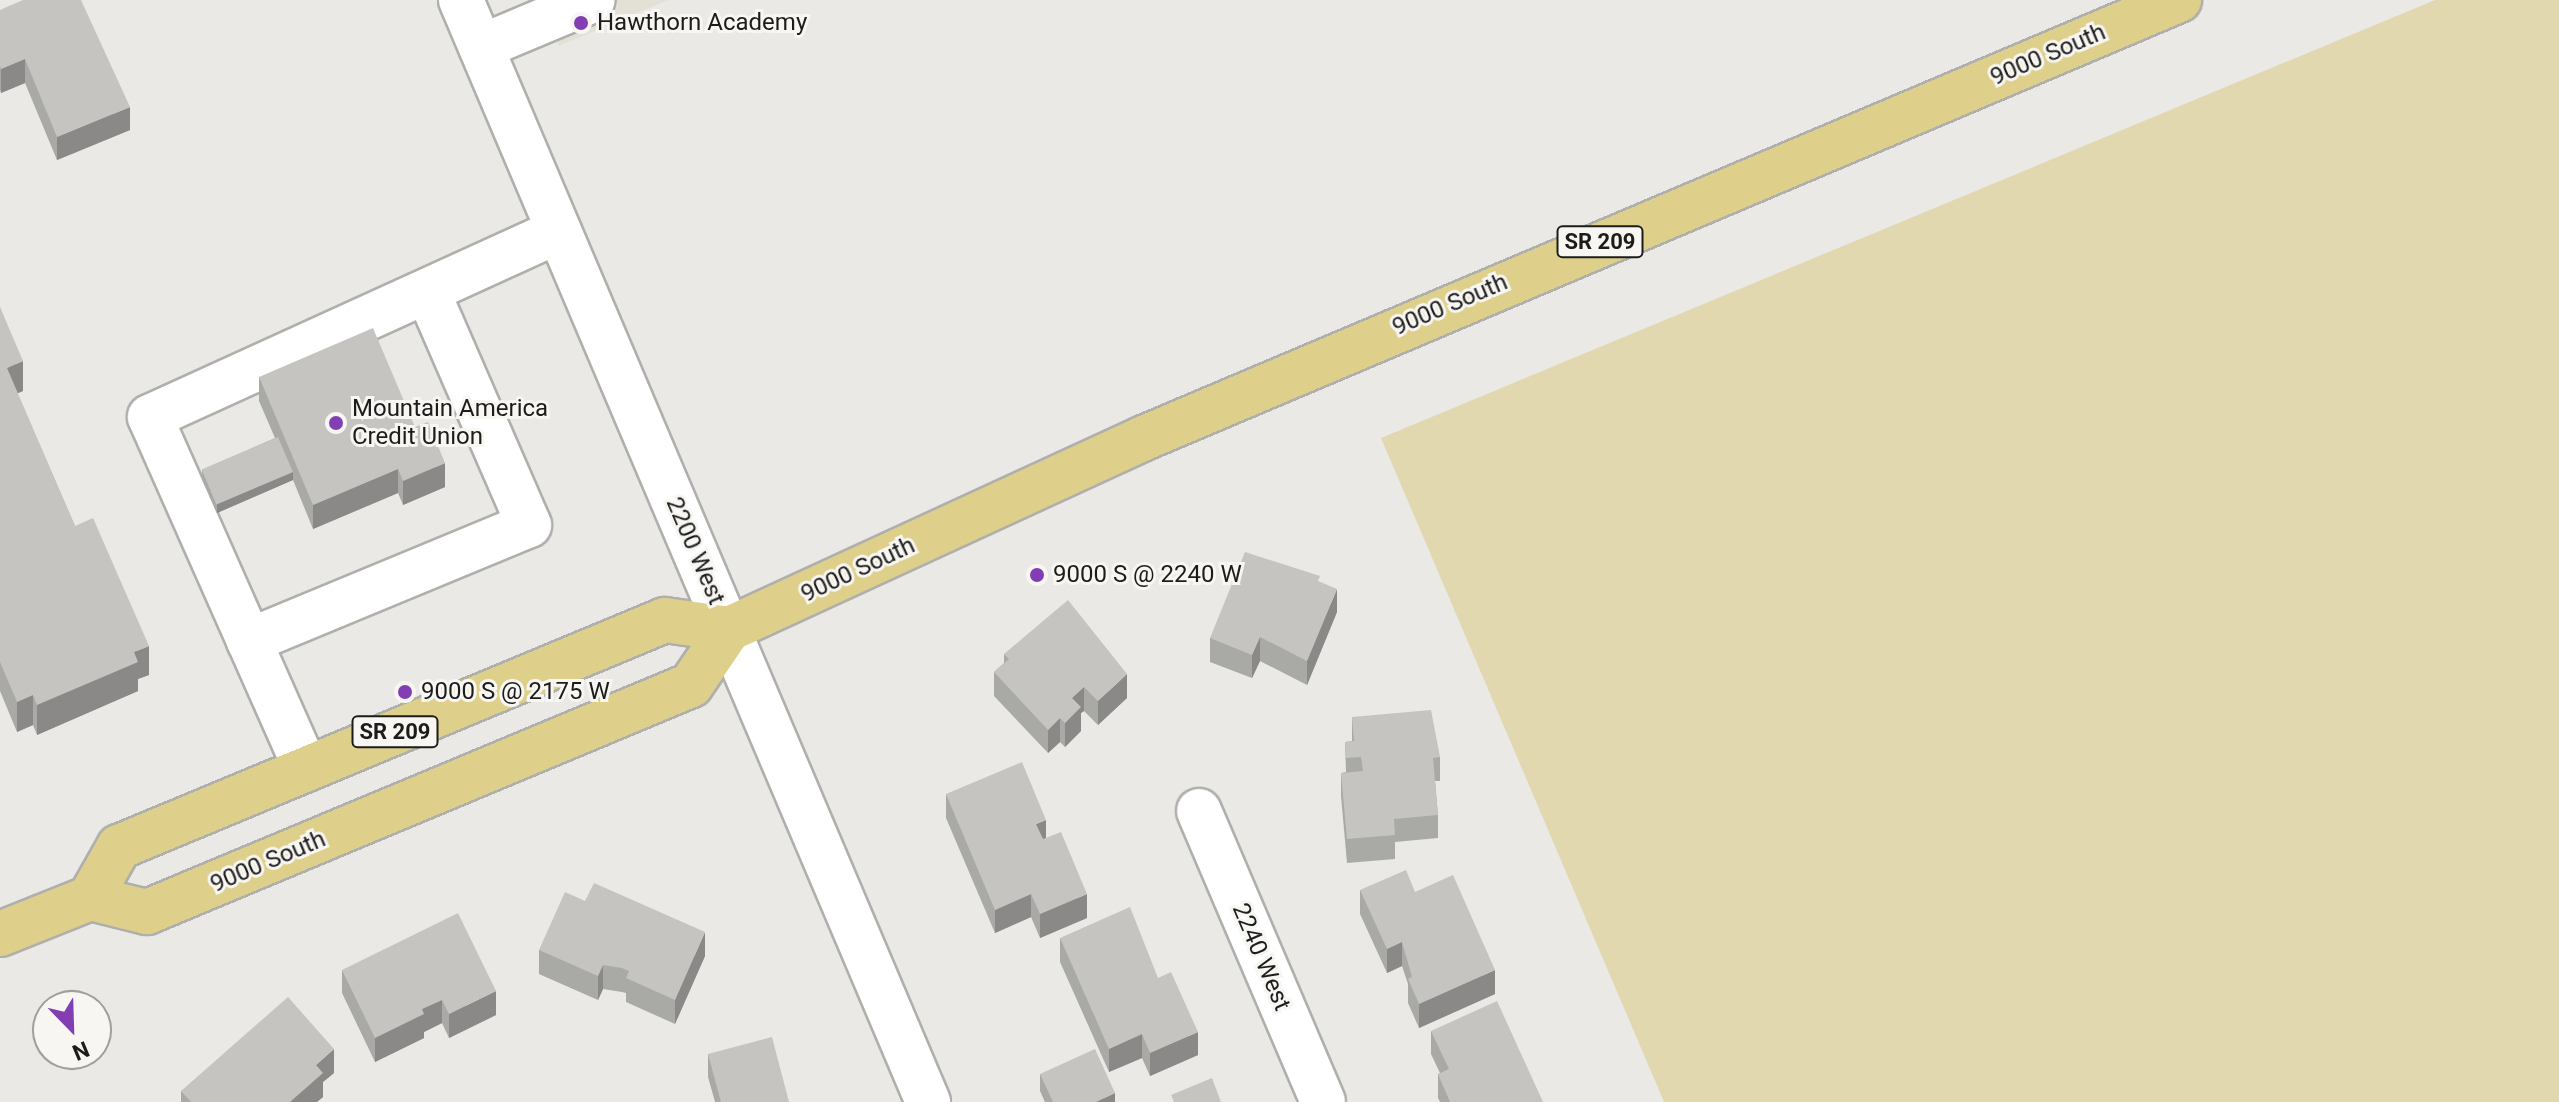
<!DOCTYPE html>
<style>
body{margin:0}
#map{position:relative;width:2559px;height:1102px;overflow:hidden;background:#eae9e6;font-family:Roboto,sans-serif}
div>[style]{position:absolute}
.built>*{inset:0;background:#e3e1d6}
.green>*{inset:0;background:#e1d8b0}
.roads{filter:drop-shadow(2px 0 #afafac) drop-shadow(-2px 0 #afafac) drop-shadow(0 2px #afafac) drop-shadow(0 -2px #afafac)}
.minor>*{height:44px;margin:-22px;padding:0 22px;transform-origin:22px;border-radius:22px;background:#fff}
.major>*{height:44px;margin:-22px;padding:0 22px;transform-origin:22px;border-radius:22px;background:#ded08b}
.wall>*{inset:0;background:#a9a9a6}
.shaded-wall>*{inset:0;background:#8a8987}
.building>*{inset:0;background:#c5c4c1;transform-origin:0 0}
.dots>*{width:22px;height:22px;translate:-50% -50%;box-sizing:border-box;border:4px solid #f7f6f3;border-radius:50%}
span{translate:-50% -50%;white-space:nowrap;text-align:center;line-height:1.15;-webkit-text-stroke:6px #f7f6f3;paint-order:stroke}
.shield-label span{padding:2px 6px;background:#f7f6f3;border:2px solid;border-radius:6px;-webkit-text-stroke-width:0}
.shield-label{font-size:22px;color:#1c1c1b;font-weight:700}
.poi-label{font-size:24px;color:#1c1c1b}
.left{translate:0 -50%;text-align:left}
.street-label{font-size:24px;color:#1c1c1b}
.north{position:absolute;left:32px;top:990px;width:80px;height:80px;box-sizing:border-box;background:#f7f6f3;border:2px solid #9f9f9d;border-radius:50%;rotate:157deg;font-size:22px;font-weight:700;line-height:32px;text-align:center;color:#1c1c1b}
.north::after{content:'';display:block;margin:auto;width:28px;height:36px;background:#813fb3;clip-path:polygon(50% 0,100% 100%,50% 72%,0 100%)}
</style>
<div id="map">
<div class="built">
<i style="clip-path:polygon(538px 0,668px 0,559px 46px)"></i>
</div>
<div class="green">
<i style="clip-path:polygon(2435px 0,2559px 0,2559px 1102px,1664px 1102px,1381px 438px)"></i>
</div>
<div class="roads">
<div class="minor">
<i style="left:461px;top:0;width:1197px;rotate:67.03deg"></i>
<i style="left:481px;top:47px;width:121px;rotate:-22.8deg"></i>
<i style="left:249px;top:641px;width:303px;rotate:-22.5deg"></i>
<i style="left:529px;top:525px;width:253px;rotate:-113.5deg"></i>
<i style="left:306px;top:769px;width:385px;rotate:-113.9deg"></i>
<i style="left:150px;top:417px;width:449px;rotate:-24.5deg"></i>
<i style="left:1199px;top:811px;width:316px;rotate:66.9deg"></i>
</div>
<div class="major">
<i style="left:90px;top:898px;width:59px;rotate:-60.4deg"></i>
<i style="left:119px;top:847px;width:591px;rotate:-22.58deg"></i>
<i style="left:665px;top:620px;width:65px;rotate:8deg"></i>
<i style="left:0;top:934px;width:97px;rotate:-21.8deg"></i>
<i style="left:90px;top:898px;width:59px;rotate:13.8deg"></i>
<i style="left:147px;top:912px;width:589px;rotate:-22.65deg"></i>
<i style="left:691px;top:685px;width:68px;rotate:-55.8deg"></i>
<i style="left:729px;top:629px;width:457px;rotate:-24.7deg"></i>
<i style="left:1144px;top:438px;width:1124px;rotate:-22.94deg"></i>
</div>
</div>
<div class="wall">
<i style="clip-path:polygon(0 10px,130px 130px,57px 160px,25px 83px,1px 93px,0 90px)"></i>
<i style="clip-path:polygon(0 307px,23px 391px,17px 393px,75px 526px,149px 675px,138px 679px,138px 691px,37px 735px,33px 725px,17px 732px,0 691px)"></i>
<i style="clip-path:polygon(259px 377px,415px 427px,445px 487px,403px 505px,398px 493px,313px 529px,293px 480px,217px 513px,202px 478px,202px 470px,275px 438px,259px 401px)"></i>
<i style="clip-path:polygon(1320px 582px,1337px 612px,1307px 685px,1260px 661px,1252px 678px,1210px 662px,1210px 638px)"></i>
<i style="clip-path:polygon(1004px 654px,1127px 698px,1098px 725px,1084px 711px,1081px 713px,1081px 731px,1065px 747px,1060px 742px,1048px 753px,994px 696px,994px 672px,1004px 663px)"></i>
<i style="clip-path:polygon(1352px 717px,1440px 757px,1440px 781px,1435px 781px,1438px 815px,1438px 838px,1395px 842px,1395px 859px,1347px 863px,1341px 796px,1341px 773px,1346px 772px,1345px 742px,1352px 741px)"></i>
<i style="clip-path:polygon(946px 794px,1046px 838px,1087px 918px,1040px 938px,1031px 917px,995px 933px,946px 818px)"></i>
<i style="clip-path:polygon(1360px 890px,1415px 892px,1495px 994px,1419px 1028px,1408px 1003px,1408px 984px,1402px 966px,1387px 973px,1360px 914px)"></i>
<i style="clip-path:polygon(1060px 938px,1158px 978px,1198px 1055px,1150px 1076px,1142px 1058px,1109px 1072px,1060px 962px)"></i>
<i style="clip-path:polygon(539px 950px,705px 956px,675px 1024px,626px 1002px,626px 993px,622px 992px,603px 989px,598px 1000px,539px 974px)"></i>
<i style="clip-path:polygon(342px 970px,496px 1015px,449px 1038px,442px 1023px,424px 1032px,424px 1038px,375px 1062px,342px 993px)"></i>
<i style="clip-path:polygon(1431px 1031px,1543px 1102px,1440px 1102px,1438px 1098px,1438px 1074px,1440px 1073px,1431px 1054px)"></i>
<i style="clip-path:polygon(708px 1054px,789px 1102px,715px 1102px,708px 1077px)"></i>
<i style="clip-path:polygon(334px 1073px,323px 1082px,323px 1097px,317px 1102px,181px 1102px,181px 1091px)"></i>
<i style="clip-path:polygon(1040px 1074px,1115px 1102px,1045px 1102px,1040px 1091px)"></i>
</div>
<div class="shaded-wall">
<i style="clip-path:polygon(25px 59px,25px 83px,1px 93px,1px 69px)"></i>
<i style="clip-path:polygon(130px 107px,130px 130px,57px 160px,57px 137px)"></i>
<i style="clip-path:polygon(23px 361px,23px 391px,7px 398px,7px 368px)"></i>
<i style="clip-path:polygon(445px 463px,445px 487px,403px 505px,403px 481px)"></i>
<i style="clip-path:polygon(398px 469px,398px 493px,313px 529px,313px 505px)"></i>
<i style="clip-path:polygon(293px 472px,293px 480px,217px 513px,217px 504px)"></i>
<i style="clip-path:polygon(1337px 589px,1337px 612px,1307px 685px,1307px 661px)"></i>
<i style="clip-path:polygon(1260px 637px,1260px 661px,1252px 678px,1252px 655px)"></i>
<i style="clip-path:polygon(149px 646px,149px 675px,138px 679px,138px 691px,37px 735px,37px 705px,134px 652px)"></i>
<i style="clip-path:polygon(1127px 674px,1127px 698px,1098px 725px,1098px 701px)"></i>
<i style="clip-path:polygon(1084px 687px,1084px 711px,1081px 713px,1081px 731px,1065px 747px,1065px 723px,1072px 698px)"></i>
<i style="clip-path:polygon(33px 695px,33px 725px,17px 732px,17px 702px)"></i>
<i style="clip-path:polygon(1060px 718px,1060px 742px,1048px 753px,1048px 730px)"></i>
<i style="clip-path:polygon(1046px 820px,1046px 843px,1036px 848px,1036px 824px)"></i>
<i style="clip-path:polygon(1031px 894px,1031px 917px,995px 933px,995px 910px)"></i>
<i style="clip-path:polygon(1087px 894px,1087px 918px,1040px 938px,1040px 914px)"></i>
<i style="clip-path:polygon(705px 932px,705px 956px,675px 1024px,675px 1000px)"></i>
<i style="clip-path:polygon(1402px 942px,1402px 966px,1387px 973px,1387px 949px)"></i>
<i style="clip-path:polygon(603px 965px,603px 989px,598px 1000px,598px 976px)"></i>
<i style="clip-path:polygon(1495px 970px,1495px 994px,1419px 1028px,1419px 1004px)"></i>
<i style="clip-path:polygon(496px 991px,496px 1015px,449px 1038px,449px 1014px)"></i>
<i style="clip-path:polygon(442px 1000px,442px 1023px,424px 1032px,424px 1038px,375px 1062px,375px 1038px,422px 1009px)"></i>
<i style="clip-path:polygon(1198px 1032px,1198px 1055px,1150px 1076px,1150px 1053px)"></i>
<i style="clip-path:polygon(1142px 1034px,1142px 1058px,1109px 1072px,1109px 1049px)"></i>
<i style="clip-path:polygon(334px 1049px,334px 1073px,323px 1082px,323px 1097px,317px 1102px,290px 1102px,316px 1065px)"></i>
<i style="clip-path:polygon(1115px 1093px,1115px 1102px,1096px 1102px)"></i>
</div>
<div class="building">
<i style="clip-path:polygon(23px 0,81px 0,130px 107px,57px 137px,25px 59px,1px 69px,0 66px,0 10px)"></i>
<i style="clip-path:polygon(0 307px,23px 361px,7px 368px,75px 526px,93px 518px,149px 646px,134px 652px,138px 662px,37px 705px,33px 695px,17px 702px,0 662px)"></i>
<i style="clip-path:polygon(373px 328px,415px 427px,428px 422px,445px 463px,403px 481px,398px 469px,313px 505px,259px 377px)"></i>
<i style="left:278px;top:437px;width:38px;height:83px;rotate:67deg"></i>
<i style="clip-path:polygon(1245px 552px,1320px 576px,1318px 581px,1337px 589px,1307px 661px,1260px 637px,1252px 655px,1210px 638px)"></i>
<i style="clip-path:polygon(1068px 600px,1127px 674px,1098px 701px,1084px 687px,1072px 698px,1081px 707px,1065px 723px,1060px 718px,1048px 730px,994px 672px,1009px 659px,1004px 654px)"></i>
<i style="clip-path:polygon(1431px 710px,1440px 757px,1433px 758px,1438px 815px,1394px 819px,1395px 835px,1347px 839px,1341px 773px,1363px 771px,1361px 757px,1346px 758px,1345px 742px,1354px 741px,1352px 717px)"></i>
<i style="clip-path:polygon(1022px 762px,1046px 820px,1036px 824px,1043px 839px,1061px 832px,1087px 894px,1040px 914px,1031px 894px,995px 910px,946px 794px)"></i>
<i style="clip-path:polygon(1406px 870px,1415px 892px,1453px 875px,1495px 970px,1419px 1004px,1408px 979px,1412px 977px,1402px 942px,1387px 949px,1360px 890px)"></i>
<i style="clip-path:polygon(594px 883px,705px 932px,675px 1000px,626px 978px,629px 971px,622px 968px,603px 965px,598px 976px,539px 950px,565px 892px,585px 901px)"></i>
<i style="clip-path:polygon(1130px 907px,1158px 978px,1171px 972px,1198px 1032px,1150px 1053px,1142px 1034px,1109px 1049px,1060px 938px)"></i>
<i style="clip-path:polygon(458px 913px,496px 991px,449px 1014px,442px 1000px,422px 1009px,424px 1014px,375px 1038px,342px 970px)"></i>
<i style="clip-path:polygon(288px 997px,334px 1049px,316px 1065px,323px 1073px,290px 1102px,191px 1102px,181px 1091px)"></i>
<i style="clip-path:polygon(1497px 1001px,1543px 1102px,1450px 1102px,1438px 1074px,1449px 1069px,1431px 1031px)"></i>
<i style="clip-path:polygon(772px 1037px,789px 1102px,721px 1102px,708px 1054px)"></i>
<i style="clip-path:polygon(1095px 1049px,1115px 1093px,1096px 1102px,1053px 1102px,1040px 1074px)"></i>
<i style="clip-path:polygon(1212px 1078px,1221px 1102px,1174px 1102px,1171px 1095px)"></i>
</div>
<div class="dots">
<i style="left:581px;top:23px;background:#813fb3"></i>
<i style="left:336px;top:423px;background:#813fb3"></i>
<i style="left:1037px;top:575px;background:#813fb3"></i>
<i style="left:405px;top:692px;background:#813fb3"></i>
</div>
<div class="shield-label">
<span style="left:1600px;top:242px">SR 209</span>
<span style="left:395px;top:732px">SR 209</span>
</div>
<div class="poi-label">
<span class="left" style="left:597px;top:23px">Hawthorn Academy</span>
<span class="left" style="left:352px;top:423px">Mountain America<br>Credit Union</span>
<span class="left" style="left:1053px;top:575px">9000 S @ 2240 W</span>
<span class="left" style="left:421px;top:692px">9000 S @ 2175 W</span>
</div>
<div class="street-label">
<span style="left:2048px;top:55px;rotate:-23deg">9000 South</span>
<span style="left:1450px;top:305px;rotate:-23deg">9000 South</span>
<span style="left:695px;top:551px;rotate:67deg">2200 West</span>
<span style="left:858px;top:570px;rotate:-25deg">9000 South</span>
<span style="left:268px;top:862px;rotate:-23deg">9000 South</span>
<span style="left:1261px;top:957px;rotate:67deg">2240 West</span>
</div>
<div class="north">N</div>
</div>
